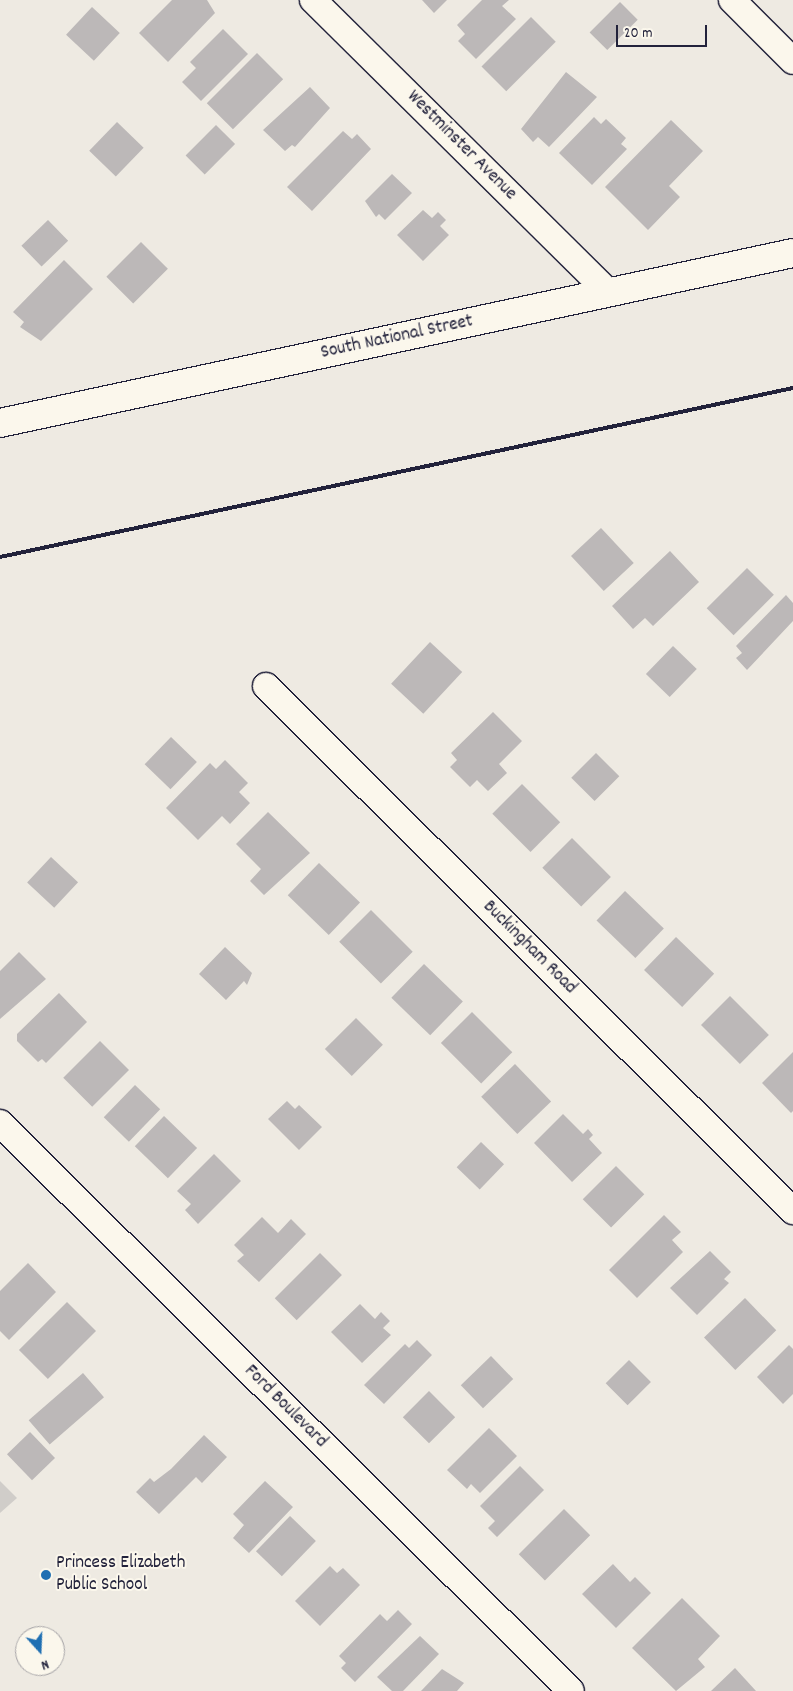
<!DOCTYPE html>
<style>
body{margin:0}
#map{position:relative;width:793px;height:1691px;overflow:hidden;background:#eeeae2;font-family:Dekko,sans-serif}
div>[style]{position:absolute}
.green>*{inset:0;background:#d0cdc9}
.building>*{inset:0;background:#bcb8b8;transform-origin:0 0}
.roads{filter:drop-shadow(1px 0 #22223b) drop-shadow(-1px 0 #22223b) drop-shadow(0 1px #22223b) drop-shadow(0 -1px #22223b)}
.street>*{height:26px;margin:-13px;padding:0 13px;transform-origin:13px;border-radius:13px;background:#fbf7ec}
.secondary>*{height:28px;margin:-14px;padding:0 14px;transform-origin:14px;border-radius:14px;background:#fbf7ec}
.rail>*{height:4px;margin:-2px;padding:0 2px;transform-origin:2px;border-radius:2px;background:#22223b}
.dots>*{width:14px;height:14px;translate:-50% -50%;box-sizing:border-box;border:2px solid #fbf7ec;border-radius:50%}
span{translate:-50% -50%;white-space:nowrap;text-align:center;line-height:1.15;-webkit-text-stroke:4px #fbf7ec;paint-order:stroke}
.street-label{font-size:19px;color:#22223b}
.poi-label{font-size:19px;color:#22223b}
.left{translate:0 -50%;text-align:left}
.north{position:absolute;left:15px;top:1626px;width:50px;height:50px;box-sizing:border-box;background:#fbf7ec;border:1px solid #a4a2a5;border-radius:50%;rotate:160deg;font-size:14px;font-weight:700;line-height:20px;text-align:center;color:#22223b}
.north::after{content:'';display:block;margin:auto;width:18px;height:22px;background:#1f6fb2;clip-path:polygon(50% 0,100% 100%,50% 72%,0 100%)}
.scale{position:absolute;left:616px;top:25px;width:91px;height:22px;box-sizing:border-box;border:2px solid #22223b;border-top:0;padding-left:6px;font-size:15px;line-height:18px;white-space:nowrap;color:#22223b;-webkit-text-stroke:4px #fbf7ec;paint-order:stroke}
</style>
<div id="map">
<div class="green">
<i style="clip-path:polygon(0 1481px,17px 1498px,0 1513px)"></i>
</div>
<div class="building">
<i style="clip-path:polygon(172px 0,207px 0,215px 13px,168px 62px,139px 33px)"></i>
<i style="clip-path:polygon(422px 0,447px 0,434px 13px)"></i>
<i style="clip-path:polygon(482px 0,509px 0,502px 6px,516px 19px,476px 59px,458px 41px,465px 34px,457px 25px)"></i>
<i style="left:620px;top:2px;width:25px;height:43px;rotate:45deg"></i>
<i style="left:92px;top:7px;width:38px;height:38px;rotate:43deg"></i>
<i style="left:531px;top:17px;width:35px;height:70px;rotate:45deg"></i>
<i style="clip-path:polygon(223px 29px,248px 54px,201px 101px,182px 82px,196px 68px,190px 62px)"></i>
<i style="left:257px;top:53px;width:37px;height:71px;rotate:45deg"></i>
<i style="clip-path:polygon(566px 72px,597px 97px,549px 147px,538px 137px,533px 142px,521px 129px)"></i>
<i style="clip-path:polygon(310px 87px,330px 108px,295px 147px,292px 145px,285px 151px,263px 130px)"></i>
<i style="clip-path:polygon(594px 117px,601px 124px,606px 119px,626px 138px,621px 144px,627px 149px,592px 185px,559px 153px)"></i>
<i style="clip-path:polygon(671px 120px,703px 151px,669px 186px,680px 197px,648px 230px,605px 187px)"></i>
<i style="left:117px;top:122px;width:37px;height:40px;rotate:44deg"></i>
<i style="left:216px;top:125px;width:27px;height:43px;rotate:45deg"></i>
<i style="clip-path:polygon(343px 131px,352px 139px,357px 134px,371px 149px,312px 211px,287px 187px)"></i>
<i style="clip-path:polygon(392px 174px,412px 193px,385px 220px,379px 214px,376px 217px,365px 201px)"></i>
<i style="clip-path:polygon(423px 210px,432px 218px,438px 212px,446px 220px,440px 226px,449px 235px,423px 261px,397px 235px)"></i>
<i style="left:48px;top:220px;width:29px;height:37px;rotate:46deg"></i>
<i style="left:141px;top:242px;width:38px;height:49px;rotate:45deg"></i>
<i style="clip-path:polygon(64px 260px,93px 289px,41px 341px,20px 327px,24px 322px,13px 312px)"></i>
<i style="left:601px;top:528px;width:48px;height:41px;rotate:47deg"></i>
<i style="clip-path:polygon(670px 551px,699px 582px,653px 626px,645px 618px,633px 629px,612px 606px)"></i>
<i style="left:747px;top:568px;width:38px;height:57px;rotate:45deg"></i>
<i style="clip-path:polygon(786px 595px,793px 603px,793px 621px,747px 670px,736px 658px,742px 653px,736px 646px)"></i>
<i style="left:430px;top:642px;width:44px;height:57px;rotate:43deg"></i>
<i style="left:673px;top:646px;width:33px;height:39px;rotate:44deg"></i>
<i style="clip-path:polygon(493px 712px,522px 741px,499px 764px,507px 773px,488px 791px,477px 780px,470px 787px,450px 767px,457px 760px,451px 753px)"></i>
<i style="left:171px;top:737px;width:36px;height:38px;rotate:44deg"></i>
<i style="left:596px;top:753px;width:33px;height:35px;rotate:45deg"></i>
<i style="clip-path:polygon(225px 760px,248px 783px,239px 792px,250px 803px,230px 824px,222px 816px,198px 840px,166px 808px,210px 763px,216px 769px)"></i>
<i style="left:522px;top:784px;width:54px;height:42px;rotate:45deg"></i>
<i style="clip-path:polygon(268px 812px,310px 853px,264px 895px,250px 881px,261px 869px,236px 844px)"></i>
<i style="left:572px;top:838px;width:55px;height:42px;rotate:45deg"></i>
<i style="left:51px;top:857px;width:37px;height:35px;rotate:43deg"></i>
<i style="left:319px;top:863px;width:57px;height:45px;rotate:44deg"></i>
<i style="left:625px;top:891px;width:54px;height:41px;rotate:44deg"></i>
<i style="left:371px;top:910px;width:59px;height:45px;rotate:45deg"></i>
<i style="left:676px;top:937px;width:53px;height:46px;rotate:44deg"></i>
<i style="clip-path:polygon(225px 947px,252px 973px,247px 985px,244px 981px,226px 1000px,199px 974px)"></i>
<i style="clip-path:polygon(19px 952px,46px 979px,0 1019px,0 971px)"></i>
<i style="left:424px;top:964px;width:54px;height:47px;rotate:44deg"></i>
<i style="clip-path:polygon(59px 993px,87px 1022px,46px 1063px,42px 1059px,38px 1062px,17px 1041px,17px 1034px)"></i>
<i style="left:730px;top:996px;width:55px;height:41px;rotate:45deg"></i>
<i style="left:472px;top:1012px;width:57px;height:44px;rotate:45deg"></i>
<i style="left:356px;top:1018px;width:38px;height:44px;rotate:45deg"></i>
<i style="left:100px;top:1041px;width:41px;height:52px;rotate:45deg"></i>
<i style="clip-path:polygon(793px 1052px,793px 1111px,791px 1113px,762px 1083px)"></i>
<i style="left:515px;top:1064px;width:52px;height:47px;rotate:46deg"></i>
<i style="left:135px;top:1085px;width:35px;height:45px;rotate:44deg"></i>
<i style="clip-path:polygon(287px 1101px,295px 1109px,299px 1105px,322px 1127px,299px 1150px,268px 1119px)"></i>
<i style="clip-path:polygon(563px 1114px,583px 1134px,588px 1129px,593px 1135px,589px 1139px,602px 1153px,572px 1182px,534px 1143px)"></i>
<i style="left:164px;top:1116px;width:46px;height:42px;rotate:44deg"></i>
<i style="left:481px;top:1142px;width:32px;height:35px;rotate:44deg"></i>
<i style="clip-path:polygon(214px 1154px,241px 1181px,198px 1224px,185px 1210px,191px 1204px,177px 1191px)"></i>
<i style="left:616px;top:1166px;width:40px;height:47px;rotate:45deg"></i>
<i style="clip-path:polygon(664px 1215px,681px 1232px,672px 1240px,683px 1252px,637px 1298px,609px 1270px)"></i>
<i style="clip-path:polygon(262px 1217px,278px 1233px,291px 1219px,306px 1234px,259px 1282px,237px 1261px,244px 1255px,234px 1245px)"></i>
<i style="clip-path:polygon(710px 1251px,731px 1272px,724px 1279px,729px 1283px,697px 1315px,670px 1288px)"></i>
<i style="left:320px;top:1253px;width:31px;height:64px;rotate:45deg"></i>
<i style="clip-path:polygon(28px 1263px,56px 1292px,9px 1340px,0 1331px,0 1291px)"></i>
<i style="left:745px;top:1298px;width:45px;height:57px;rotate:46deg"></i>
<i style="left:67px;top:1302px;width:41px;height:68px;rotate:45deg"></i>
<i style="clip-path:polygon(360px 1304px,375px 1319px,381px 1312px,390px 1321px,383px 1328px,391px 1335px,362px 1363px,331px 1332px)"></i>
<i style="clip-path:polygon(417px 1340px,432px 1355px,384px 1404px,364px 1385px,405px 1344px,409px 1348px)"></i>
<i style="clip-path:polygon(789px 1345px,793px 1349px,793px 1394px,783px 1404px,757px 1377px)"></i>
<i style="left:491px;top:1356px;width:32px;height:42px;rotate:46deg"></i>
<i style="left:629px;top:1360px;width:31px;height:33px;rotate:45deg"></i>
<i style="left:83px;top:1373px;width:32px;height:72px;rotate:49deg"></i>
<i style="left:429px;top:1391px;width:37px;height:37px;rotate:45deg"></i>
<i style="clip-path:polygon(489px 1428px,517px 1456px,480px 1493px,471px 1484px,467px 1489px,447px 1470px)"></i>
<i style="left:30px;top:1432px;width:36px;height:32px;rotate:46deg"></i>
<i style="clip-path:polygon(204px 1435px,227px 1457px,202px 1483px,196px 1477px,159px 1514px,136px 1492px,150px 1478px,154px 1482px,171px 1469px)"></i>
<i style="clip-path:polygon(520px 1466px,544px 1490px,497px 1537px,488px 1528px,495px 1521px,480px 1506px)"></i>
<i style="clip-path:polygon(265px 1481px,293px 1507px,249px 1553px,233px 1538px,244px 1525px,233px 1514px)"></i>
<i style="left:564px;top:1509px;width:37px;height:64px;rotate:45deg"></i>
<i style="left:290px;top:1516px;width:36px;height:49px;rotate:44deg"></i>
<i style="clip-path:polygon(613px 1564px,630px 1582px,635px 1577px,651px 1593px,616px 1628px,582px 1594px)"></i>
<i style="clip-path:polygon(330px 1566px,337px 1573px,343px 1568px,360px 1585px,320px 1626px,295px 1601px)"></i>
<i style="clip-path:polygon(682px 1598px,720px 1636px,698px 1659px,705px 1667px,676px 1691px,632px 1648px)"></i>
<i style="clip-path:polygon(398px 1610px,412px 1624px,355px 1682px,341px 1668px,346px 1663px,339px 1656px,380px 1614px,387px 1621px)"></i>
<i style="clip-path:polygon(420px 1636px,439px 1654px,403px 1691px,392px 1691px,377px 1677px)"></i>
<i style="clip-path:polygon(735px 1668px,756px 1691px,711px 1691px)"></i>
<i style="clip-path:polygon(442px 1669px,464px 1683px,457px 1691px,421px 1691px)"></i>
</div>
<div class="roads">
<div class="street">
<i style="left:313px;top:0;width:415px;rotate:44.7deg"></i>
<i style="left:732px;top:0;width:86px;rotate:45deg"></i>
<i style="left:266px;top:686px;width:744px;rotate:44.89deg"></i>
<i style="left:0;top:1123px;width:805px;rotate:44.85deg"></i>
</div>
<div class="secondary">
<i style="left:0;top:423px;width:811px;rotate:-12.1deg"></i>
</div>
</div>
<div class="rail">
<i style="left:0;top:557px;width:811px;rotate:-12.03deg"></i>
</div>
<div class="dots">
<i style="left:46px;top:1575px;background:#1f6fb2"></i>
</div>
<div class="street-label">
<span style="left:461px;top:146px;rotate:45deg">Westminster Avenue</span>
<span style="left:397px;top:338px;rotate:-12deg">South National Street</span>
<span style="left:529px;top:948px;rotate:45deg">Buckingham Road</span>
<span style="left:285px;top:1407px;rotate:45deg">Ford Boulevard</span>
</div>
<div class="poi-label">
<span class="left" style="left:56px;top:1575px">Princess Elizabeth<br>Public School</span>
</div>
<div class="north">N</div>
<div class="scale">20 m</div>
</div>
